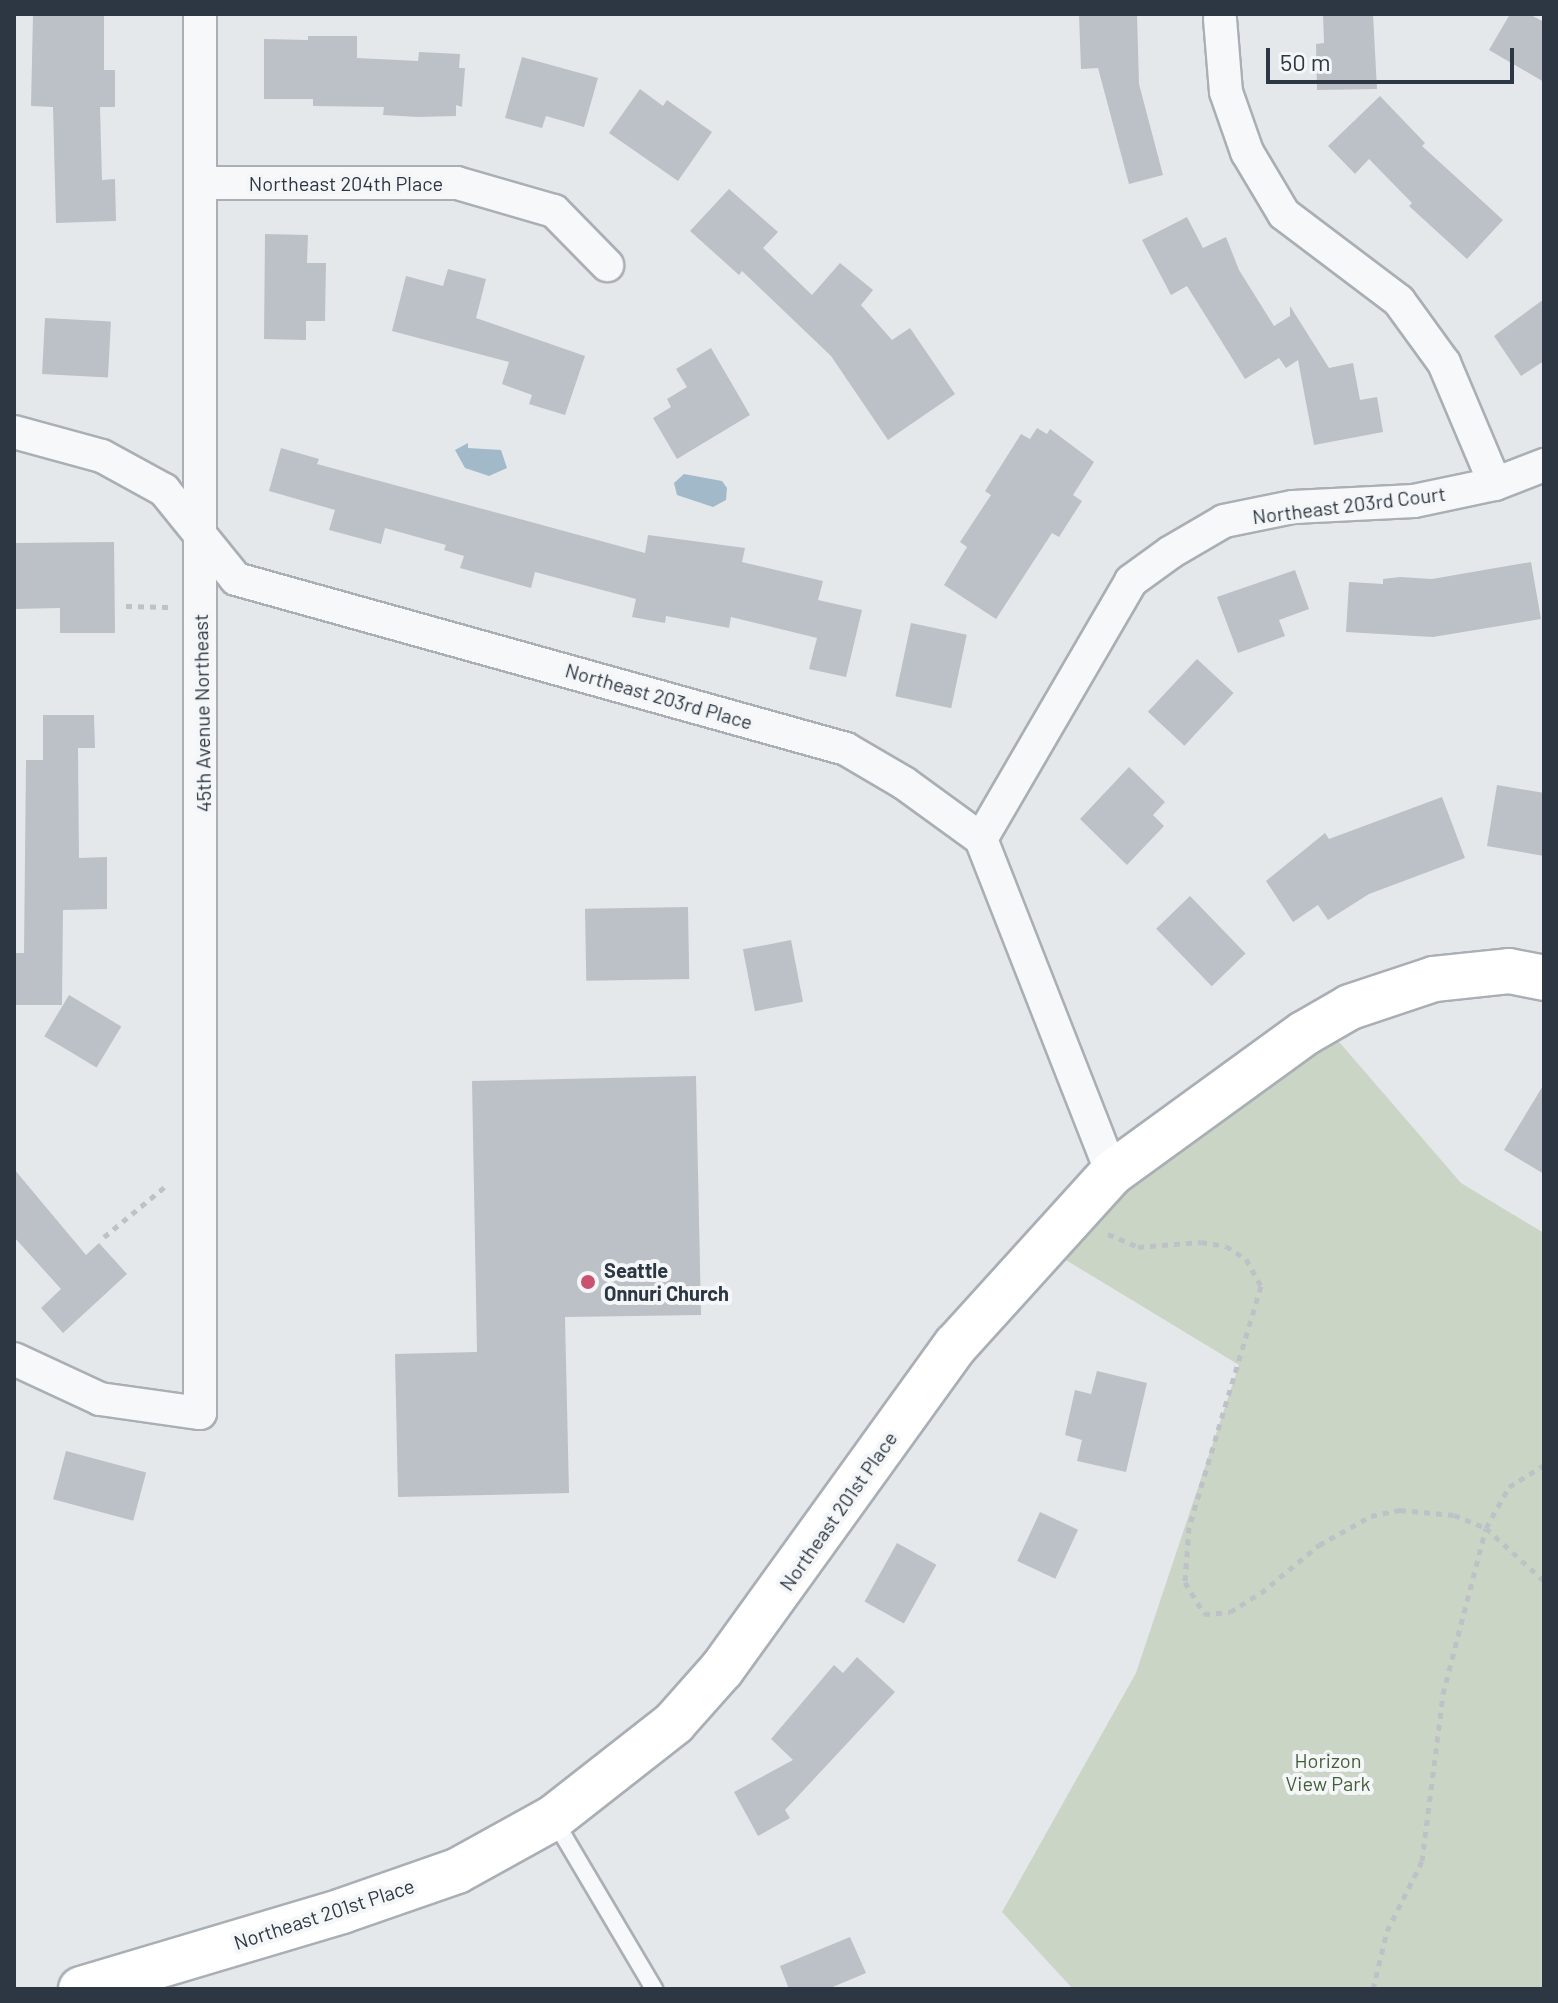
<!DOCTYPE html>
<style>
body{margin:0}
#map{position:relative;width:1558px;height:2003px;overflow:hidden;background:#e4e8eb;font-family:Barlow,sans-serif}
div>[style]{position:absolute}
.green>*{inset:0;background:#cbd5c6}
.water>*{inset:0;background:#a2b9c9}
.building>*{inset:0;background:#bcc1c8;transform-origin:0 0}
.path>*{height:5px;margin-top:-2.5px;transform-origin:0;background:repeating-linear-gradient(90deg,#bec2c7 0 6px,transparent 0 12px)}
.roads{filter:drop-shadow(2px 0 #a9afb5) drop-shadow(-2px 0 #a9afb5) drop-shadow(0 2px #a9afb5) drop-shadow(0 -2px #a9afb5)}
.lane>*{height:16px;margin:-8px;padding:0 8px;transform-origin:8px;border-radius:8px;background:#f7f8fa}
.street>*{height:32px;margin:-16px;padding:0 16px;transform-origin:16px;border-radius:16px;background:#f7f8fa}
.secondary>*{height:44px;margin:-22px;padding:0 22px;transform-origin:22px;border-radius:22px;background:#fff}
.dots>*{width:22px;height:22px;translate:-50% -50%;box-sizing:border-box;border:4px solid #f4f6f8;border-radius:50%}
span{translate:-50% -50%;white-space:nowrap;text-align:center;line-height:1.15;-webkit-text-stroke:8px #f4f6f8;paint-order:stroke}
.street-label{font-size:20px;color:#2c3743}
.poi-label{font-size:20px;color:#2c3743;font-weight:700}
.left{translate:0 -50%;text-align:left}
.park-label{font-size:20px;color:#455e3a}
.frame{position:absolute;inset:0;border:16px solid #2c3743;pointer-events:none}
.scale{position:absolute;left:1266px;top:48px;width:248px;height:36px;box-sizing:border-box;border:4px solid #2c3743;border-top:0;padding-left:10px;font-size:24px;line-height:28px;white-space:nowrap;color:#2c3743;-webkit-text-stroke:6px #f4f6f8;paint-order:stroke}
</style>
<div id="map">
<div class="green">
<i style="clip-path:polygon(1334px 1036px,1461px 1183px,1544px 1233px,1544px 1989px,1073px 1989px,1002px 1912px,1136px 1673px,1239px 1365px,1056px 1254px,1156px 1139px)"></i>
</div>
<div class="water">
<i style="clip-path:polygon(468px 443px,468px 448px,501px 450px,507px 468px,489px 476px,465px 468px,455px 450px)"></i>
<i style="clip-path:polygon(684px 474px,722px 481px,727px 488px,726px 500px,713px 507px,677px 495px,674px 483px)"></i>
</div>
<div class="building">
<i style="clip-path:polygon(33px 14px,104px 14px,104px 70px,115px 70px,115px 107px,100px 107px,102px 180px,115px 179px,116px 221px,56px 223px,53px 107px,31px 106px)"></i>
<i style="clip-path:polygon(1079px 14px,1137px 14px,1139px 84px,1163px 175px,1129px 184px,1098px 68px,1081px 69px)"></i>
<i style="clip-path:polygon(1323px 14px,1373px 14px,1377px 89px,1317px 90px,1316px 44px,1324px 43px)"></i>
<i style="clip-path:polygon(1510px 14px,1529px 14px,1544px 22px,1544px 82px,1489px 50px)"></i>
<i style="clip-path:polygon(308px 36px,357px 36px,357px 58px,418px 61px,419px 52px,460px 54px,459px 68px,465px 68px,462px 107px,456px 105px,456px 116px,418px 117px,383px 115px,384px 107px,313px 106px,313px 99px,264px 99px,264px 39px,308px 40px)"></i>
<i style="clip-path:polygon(522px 57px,598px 78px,584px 127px,546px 116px,542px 128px,505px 118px)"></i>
<i style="clip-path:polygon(640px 89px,663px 106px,667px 100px,712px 132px,678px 181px,609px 133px)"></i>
<i style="clip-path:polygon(1380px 96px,1425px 143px,1422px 146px,1503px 220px,1467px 259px,1409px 206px,1412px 203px,1369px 159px,1355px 174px,1328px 146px)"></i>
<i style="clip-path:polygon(729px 189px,778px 232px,763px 248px,812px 295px,840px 263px,873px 290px,861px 305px,892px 340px,910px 328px,955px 394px,888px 440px,831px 356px,742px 271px,739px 275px,690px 231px)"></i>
<i style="clip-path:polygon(1187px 217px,1203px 248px,1226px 237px,1239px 270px,1274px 326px,1290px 316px,1290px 306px,1329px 368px,1353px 363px,1360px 400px,1377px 397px,1383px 432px,1314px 445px,1298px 360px,1286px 368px,1279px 358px,1245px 379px,1187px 286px,1171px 295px,1142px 240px)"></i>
<i style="clip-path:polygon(265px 234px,308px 235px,307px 263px,326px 263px,325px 321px,306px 321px,306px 340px,264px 339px)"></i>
<i style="clip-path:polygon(448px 269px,486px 279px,476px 318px,585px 356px,565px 415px,529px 404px,532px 395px,502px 384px,509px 362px,392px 331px,406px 276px,443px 286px)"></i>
<i style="clip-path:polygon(1544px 299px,1544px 361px,1521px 376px,1494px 336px)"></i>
<i style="left:45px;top:318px;width:66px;height:56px;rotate:3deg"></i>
<i style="clip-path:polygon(711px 348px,750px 415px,677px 459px,653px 418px,671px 407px,667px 399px,687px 387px,676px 369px)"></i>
<i style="clip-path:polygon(1037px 428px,1047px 434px,1050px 429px,1094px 462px,1073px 495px,1082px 501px,1059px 537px,1052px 533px,996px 619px,944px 585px,967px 547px,960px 542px,991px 495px,985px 491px,1021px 434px,1030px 439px)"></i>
<i style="clip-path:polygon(281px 448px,319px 459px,317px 464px,645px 553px,648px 535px,745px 548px,742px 562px,823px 581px,818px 600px,862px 610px,846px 677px,809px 669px,817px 638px,731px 617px,729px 628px,666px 616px,665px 623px,632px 617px,636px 599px,535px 572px,531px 588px,499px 579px,460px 568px,464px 556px,444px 550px,446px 545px,385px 528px,381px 544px,329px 530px,335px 510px,269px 491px)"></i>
<i style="clip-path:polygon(114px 542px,115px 633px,60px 633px,60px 608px,14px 609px,14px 543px)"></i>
<i style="clip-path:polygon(1531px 562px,1541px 619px,1433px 637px,1346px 632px,1349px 582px,1383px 584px,1383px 579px,1400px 577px,1432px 579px)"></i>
<i style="clip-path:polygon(1295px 570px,1309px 609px,1279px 620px,1285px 636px,1238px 653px,1217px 597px)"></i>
<i style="left:911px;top:623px;width:57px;height:75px;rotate:12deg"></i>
<i style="left:1197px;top:659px;width:50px;height:72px;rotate:43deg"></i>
<i style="clip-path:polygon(43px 715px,94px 715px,95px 748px,78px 748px,79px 858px,107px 857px,107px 909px,63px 910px,62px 1005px,14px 1005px,14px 953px,24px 953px,26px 760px,43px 760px)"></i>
<i style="clip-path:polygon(1129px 767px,1165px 802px,1153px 815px,1164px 826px,1127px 865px,1080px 819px)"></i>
<i style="clip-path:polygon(1497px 785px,1544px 793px,1544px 856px,1487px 846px)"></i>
<i style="clip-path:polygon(1442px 797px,1465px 858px,1369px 894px,1328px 920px,1318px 905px,1293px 922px,1266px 881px,1325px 833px,1329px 839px)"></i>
<i style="left:1190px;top:896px;width:80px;height:47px;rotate:46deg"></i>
<i style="left:688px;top:907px;width:72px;height:103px;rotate:89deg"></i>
<i style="left:791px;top:940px;width:63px;height:49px;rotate:79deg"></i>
<i style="left:69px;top:995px;width:61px;height:48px;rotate:31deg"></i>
<i style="clip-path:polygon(696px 1076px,701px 1315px,565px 1317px,569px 1493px,398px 1497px,395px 1354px,477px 1352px,472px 1081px)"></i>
<i style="clip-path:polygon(1544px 1084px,1544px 1174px,1504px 1150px)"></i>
<i style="clip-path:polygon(14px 1169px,86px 1255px,99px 1243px,127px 1274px,63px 1333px,41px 1308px,61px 1289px,14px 1237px)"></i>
<i style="clip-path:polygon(1097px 1371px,1147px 1383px,1126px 1472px,1077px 1461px,1082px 1440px,1065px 1435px,1075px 1390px,1091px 1394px)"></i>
<i style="left:66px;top:1451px;width:83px;height:50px;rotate:15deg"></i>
<i style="left:1040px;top:1512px;width:42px;height:54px;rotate:25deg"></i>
<i style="left:897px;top:1543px;width:45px;height:67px;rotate:29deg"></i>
<i style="clip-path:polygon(857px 1657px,895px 1692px,785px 1810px,790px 1818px,758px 1836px,734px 1792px,793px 1760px,771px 1739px,834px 1665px,843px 1673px)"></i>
<i style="clip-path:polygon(850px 1937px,866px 1973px,828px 1989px,789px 1989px,780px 1966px)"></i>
</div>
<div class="path">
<i style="left:126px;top:606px;width:43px;rotate:1.3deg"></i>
<i style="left:1108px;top:1234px;width:33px;rotate:23deg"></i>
<i style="left:1138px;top:1247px;width:63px;rotate:-4.5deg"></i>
<i style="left:1201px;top:1242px;width:25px;rotate:9deg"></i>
<i style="left:1226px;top:1246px;width:24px;rotate:33deg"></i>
<i style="left:1246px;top:1259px;width:31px;rotate:61deg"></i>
<i style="left:1261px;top:1286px;width:252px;rotate:106.6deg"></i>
<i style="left:1189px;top:1527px;width:55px;rotate:94.2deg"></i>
<i style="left:1185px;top:1582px;width:37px;rotate:59deg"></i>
<i style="left:1204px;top:1614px;width:26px;rotate:-4deg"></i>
<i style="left:1230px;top:1612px;width:36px;rotate:-32deg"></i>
<i style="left:1261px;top:1593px;width:75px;rotate:-39.6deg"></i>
<i style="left:1319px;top:1545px;width:60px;rotate:-29.1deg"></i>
<i style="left:1371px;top:1516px;width:30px;rotate:-12deg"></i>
<i style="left:1400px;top:1510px;width:54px;rotate:5.3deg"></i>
<i style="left:1454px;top:1515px;width:35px;rotate:22deg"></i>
<i style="left:1486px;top:1528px;width:79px;rotate:42.4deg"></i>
<i style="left:104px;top:1237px;width:83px;rotate:-39.6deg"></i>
<i style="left:1373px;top:1989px;width:60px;rotate:-76.4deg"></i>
<i style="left:1387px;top:1931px;width:78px;rotate:-63.4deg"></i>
<i style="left:1422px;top:1861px;width:168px;rotate:-82.8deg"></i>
<i style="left:1443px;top:1694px;width:171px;rotate:-75.5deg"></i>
<i style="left:1486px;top:1528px;width:47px;rotate:-60.7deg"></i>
<i style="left:1509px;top:1487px;width:41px;rotate:-32.2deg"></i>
</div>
<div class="roads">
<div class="lane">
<i style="left:553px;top:1818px;width:199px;rotate:59.4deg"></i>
</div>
<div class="street">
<i style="left:1220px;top:19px;width:73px;rotate:85.3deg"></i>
<i style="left:1226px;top:92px;width:64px;rotate:70.7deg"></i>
<i style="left:1247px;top:152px;width:72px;rotate:59.2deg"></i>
<i style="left:1284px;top:214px;width:144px;rotate:37.1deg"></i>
<i style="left:1399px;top:301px;width:77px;rotate:54deg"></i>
<i style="left:1444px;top:363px;width:131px;rotate:67.1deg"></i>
<i style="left:203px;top:183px;width:254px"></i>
<i style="left:457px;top:183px;width:101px;rotate:16.1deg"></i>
<i style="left:554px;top:211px;width:76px;rotate:45.5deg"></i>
<i style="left:14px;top:432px;width:91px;rotate:15.3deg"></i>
<i style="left:102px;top:456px;width:71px;rotate:28.7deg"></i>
<i style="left:164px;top:490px;width:114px;rotate:51deg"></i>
<i style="left:236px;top:579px;width:633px;rotate:15.57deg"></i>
<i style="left:846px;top:749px;width:67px;rotate:30.4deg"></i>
<i style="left:904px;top:783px;width:95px;rotate:36deg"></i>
<i style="left:981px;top:839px;width:359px;rotate:68.6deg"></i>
<i style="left:981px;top:839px;width:298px;rotate:-59.8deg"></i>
<i style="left:1131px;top:581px;width:49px;rotate:-35.9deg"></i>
<i style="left:1171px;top:552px;width:61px;rotate:-30.3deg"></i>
<i style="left:1224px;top:521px;width:70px;rotate:-11.5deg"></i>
<i style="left:1293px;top:507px;width:121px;rotate:-2.8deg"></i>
<i style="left:1414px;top:501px;width:83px;rotate:-11.9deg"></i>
<i style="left:1495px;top:484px;width:53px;rotate:-21.2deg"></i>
<i style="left:14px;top:1359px;width:95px;rotate:24.9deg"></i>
<i style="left:100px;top:1399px;width:101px;rotate:8deg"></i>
<i style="left:200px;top:1413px;width:1399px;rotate:-90deg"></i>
</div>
<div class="secondary">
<i style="left:81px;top:1989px;width:272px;rotate:-16.6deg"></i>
<i style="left:342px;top:1911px;width:122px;rotate:-19.2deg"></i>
<i style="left:457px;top:1871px;width:110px;rotate:-28.9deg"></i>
<i style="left:553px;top:1818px;width:154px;rotate:-38.1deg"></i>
<i style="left:674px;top:1723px;width:72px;rotate:-48.4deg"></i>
<i style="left:722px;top:1669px;width:400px;rotate:-54.2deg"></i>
<i style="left:956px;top:1345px;width:232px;rotate:-47.8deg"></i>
<i style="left:1112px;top:1173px;width:238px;rotate:-36deg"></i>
<i style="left:1305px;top:1033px;width:52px;rotate:-30deg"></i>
<i style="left:1350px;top:1007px;width:89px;rotate:-18.4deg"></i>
<i style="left:1434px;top:979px;width:75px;rotate:-6.1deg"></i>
<i style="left:1509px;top:971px;width:36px;rotate:11deg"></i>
</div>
</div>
<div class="dots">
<i style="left:588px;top:1282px;background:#c85270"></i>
</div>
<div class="street-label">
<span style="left:346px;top:183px">Northeast 204th Place</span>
<span style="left:1349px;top:505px;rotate:-7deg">Northeast 203rd Court</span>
<span style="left:659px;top:696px;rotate:16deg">Northeast 203rd Place</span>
<span style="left:202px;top:713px;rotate:-91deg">45th Avenue Northeast</span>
<span style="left:838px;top:1511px;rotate:-55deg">Northeast 201st Place</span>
<span style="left:324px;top:1914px;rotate:-18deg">Northeast 201st Place</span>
</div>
<div class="poi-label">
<span class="left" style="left:604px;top:1282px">Seattle<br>Onnuri Church</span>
</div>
<div class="park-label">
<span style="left:1328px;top:1772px">Horizon<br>View Park</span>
</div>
<div class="frame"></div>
<div class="scale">50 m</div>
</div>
